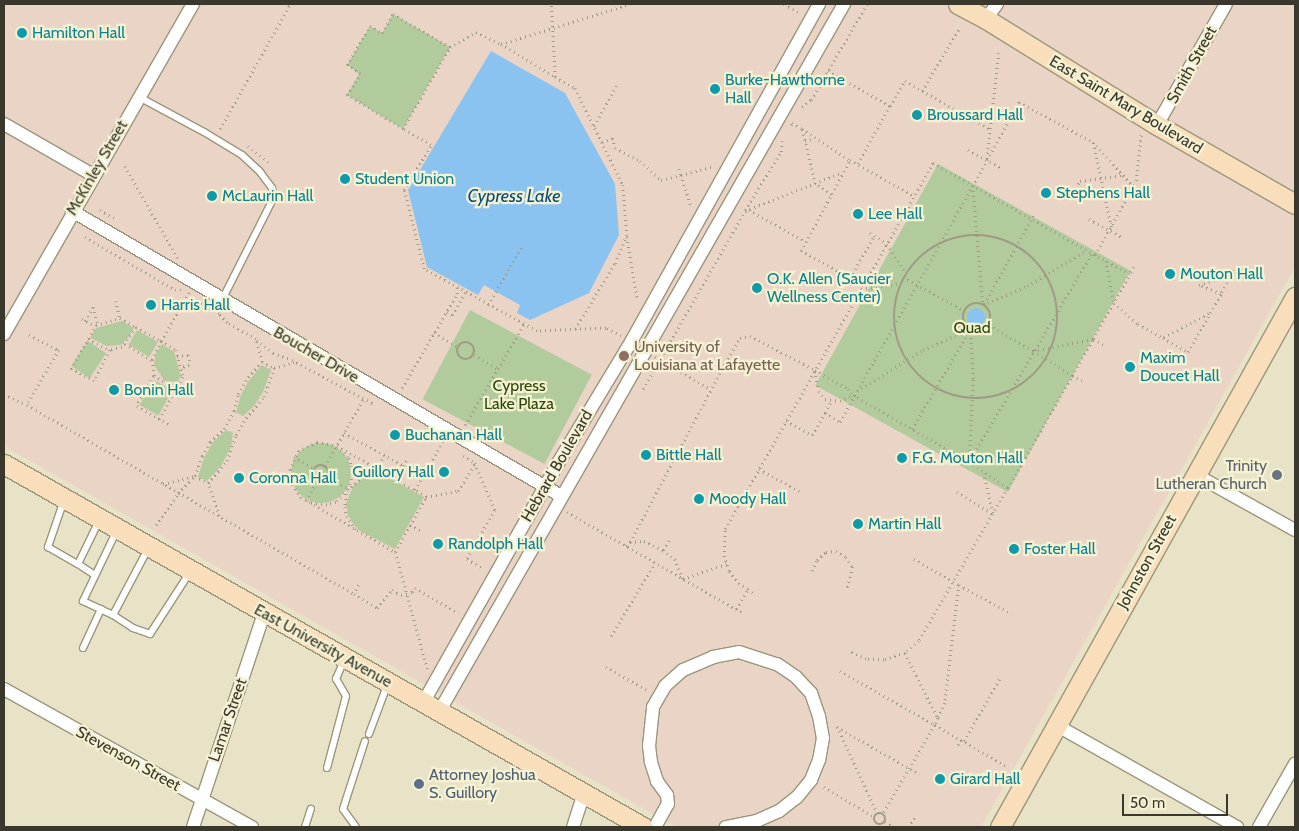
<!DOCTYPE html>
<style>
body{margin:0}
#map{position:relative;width:1299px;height:831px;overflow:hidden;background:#e8e3c6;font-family:Cabin,sans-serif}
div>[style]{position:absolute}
.education>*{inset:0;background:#e9d4c6}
.green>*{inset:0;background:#b1cb9c;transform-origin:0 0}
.round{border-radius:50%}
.water>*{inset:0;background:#8ac2f0}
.path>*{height:2.5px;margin-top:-1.25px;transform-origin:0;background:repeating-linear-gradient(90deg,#9f9b85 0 1px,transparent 0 5px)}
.path>.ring{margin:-1.25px;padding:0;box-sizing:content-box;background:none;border:2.5px solid #9f9b85;border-radius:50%}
.roads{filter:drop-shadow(1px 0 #9b967b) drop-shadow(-1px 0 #9b967b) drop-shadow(0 1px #9b967b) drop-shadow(0 -1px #9b967b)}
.lane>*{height:6px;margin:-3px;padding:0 3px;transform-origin:3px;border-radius:3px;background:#fff}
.street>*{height:12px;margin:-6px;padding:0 6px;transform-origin:6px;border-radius:6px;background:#fff}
.secondary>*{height:19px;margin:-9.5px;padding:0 9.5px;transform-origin:9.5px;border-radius:9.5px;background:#f9debc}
.dots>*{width:14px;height:14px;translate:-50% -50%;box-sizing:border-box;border:2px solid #f5f1d3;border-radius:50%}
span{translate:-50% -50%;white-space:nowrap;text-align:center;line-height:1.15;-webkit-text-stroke:4.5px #f5f1d3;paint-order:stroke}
.culture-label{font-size:16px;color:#0d838f}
.left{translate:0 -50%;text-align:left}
.right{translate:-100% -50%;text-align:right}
.street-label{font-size:16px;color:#3a382c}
.park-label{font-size:16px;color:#2a4706}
.education-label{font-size:16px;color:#785e54}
.worship-label{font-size:16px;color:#5b616d}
.service-label{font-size:16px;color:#4e5e75}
.water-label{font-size:18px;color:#094e78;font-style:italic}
.frame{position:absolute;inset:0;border:5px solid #3a382c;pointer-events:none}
.scale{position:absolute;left:1122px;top:794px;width:106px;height:22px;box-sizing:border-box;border:2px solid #3a382c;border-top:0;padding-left:6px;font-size:15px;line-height:18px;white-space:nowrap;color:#3a382c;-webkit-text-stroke:4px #f5f1d3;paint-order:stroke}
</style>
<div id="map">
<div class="education">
<i style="clip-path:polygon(4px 4px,1295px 4px,1295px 267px,981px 827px,676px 827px,4px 446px)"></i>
</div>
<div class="green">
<i style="clip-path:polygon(393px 14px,450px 47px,403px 129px,347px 95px,359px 74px,347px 65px,370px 26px,382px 33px)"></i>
<i style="left:938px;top:164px;width:220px;height:253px;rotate:29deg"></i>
<i style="left:470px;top:310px;width:138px;height:101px;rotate:28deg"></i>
<i style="clip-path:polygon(122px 321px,134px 328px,129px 337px,121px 345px,107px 346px,90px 338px,96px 328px)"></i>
<i style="left:137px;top:330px;width:24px;height:17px;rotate:30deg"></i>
<i style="left:88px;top:341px;width:22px;height:30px;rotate:34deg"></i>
<i style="clip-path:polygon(162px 344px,174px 352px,181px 376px,175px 386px,164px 380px,154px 365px,156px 353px)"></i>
<i style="clip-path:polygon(262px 365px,271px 370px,263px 392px,254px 406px,243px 416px,236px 412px,241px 395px,248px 382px)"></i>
<i style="left:154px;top:380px;width:21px;height:29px;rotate:29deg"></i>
<i style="clip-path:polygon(226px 430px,233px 433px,231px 447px,221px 466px,207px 481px,198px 477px,204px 458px,213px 442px)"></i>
<i class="round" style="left:291px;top:443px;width:60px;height:60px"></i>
<i style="clip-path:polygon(376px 475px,388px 477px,424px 497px,395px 549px,360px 531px,354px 525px,348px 515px,346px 504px,353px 486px,364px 478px)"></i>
</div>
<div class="water">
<i style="clip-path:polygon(491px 51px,565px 93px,615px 184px,619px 235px,589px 293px,530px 320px,517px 313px,520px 305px,484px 285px,478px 295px,427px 267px,408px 190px)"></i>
<i class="round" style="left:967px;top:308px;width:18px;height:18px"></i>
</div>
<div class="path">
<i style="left:784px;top:4px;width:18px;rotate:29deg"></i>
<i style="left:501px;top:44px;width:63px;rotate:31.4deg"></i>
<i style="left:555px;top:77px;width:73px;rotate:-93.1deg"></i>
<i style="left:999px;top:53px;width:108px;rotate:96.4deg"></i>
<i style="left:987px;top:160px;width:66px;rotate:-61.1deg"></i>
<i style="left:1019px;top:102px;width:84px;rotate:28.4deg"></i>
<i style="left:828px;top:71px;width:71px;rotate:29.4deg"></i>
<i style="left:890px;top:106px;width:66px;rotate:118.9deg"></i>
<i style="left:555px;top:77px;width:23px;rotate:29deg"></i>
<i style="left:575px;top:88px;width:108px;rotate:63.7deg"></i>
<i style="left:623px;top:185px;width:50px;rotate:85.4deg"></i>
<i style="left:627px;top:235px;width:31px;rotate:112deg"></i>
<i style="left:615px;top:264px;width:76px;rotate:121deg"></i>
<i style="left:922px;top:91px;width:74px;rotate:-59.3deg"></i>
<i style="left:890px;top:106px;width:29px;rotate:-59deg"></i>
<i style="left:905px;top:81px;width:97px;rotate:29.7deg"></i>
<i style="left:802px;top:107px;width:11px;rotate:-38deg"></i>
<i style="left:811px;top:100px;width:111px;rotate:-59.7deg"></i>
<i style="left:791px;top:125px;width:2px;rotate:-63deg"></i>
<i style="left:792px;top:123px;width:12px;rotate:31deg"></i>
<i style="left:594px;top:126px;width:48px;rotate:-61.3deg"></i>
<i style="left:220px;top:129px;width:141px;rotate:-60.7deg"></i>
<i style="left:289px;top:6px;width:4px;rotate:-153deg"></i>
<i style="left:403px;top:129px;width:66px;rotate:-148.7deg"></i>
<i style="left:347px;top:95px;width:25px;rotate:-58deg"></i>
<i style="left:360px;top:74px;width:16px;rotate:-145deg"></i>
<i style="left:347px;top:65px;width:45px;rotate:-59.5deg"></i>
<i style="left:370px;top:26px;width:14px;rotate:30deg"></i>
<i style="left:382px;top:33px;width:22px;rotate:-60deg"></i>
<i style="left:393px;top:14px;width:66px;rotate:30.1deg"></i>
<i style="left:805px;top:141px;width:10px;rotate:-17deg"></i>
<i style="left:602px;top:142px;width:12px;rotate:-20deg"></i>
<i style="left:613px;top:138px;width:10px;rotate:79deg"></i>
<i style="left:615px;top:148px;width:28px;rotate:27deg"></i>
<i style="left:640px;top:161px;width:28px;rotate:42deg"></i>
<i style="left:661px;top:180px;width:21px;rotate:-14deg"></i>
<i style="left:681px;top:175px;width:33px;rotate:72deg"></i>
<i style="left:248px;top:146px;width:27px;rotate:39deg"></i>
<i style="left:968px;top:150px;width:38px;rotate:28deg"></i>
<i style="left:125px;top:166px;width:106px;rotate:60.1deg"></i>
<i style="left:679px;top:169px;width:6px;rotate:72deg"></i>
<i style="left:681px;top:175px;width:34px;rotate:-15deg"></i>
<i style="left:1078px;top:184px;width:4px;rotate:-56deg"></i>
<i style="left:1080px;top:181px;width:43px;rotate:-7.9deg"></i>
<i style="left:973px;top:186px;width:119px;rotate:85.2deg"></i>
<i style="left:831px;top:195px;width:19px;rotate:-145deg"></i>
<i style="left:815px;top:184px;width:57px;rotate:-103.3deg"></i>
<i style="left:802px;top:129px;width:57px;rotate:32.9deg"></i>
<i style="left:100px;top:210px;width:18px;rotate:29deg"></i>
<i style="left:745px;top:210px;width:68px;rotate:-58.2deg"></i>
<i style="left:781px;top:152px;width:11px;rotate:-85deg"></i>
<i style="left:749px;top:210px;width:65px;rotate:29.3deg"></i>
<i style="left:1089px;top:219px;width:38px;rotate:29deg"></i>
<i style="left:1111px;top:227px;width:87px;rotate:-102deg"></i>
<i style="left:1093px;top:142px;width:59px;rotate:47.7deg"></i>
<i style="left:870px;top:233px;width:20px;rotate:33deg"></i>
<i style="left:887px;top:244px;width:35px;rotate:57deg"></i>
<i class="ring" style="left:894px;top:235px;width:161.5px;height:161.5px"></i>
<i style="left:85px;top:237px;width:104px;rotate:30.5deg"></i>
<i style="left:175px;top:290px;width:6px"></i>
<i style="left:627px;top:237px;width:61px;rotate:80.5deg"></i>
<i style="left:1095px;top:255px;width:85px;rotate:-61deg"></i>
<i style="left:1136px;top:181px;width:47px;rotate:-83.9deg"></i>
<i style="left:1134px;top:267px;width:8px;rotate:120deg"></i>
<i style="left:1130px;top:274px;width:27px;rotate:-152deg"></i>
<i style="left:1106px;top:261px;width:43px;rotate:79.2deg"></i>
<i style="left:1114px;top:303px;width:32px;rotate:41deg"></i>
<i style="left:1138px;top:324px;width:29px;rotate:29deg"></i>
<i style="left:1233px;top:270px;width:4px;rotate:104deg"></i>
<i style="left:1232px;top:274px;width:23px;rotate:119deg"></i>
<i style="left:1221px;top:294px;width:24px;rotate:-158deg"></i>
<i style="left:1199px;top:285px;width:35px;rotate:-18deg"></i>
<i style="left:1232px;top:274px;width:18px;rotate:-22deg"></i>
<i style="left:903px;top:277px;width:71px;rotate:28.7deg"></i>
<i style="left:850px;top:278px;width:56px;rotate:-151.1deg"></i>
<i style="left:801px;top:251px;width:103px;rotate:-61.7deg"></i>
<i style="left:850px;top:160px;width:73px;rotate:29.4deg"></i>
<i style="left:863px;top:286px;width:15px;rotate:-148deg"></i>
<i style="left:850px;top:278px;width:48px;rotate:-60.3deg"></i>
<i style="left:861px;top:289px;width:40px;rotate:-8.5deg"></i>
<i style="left:116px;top:301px;width:17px;rotate:77deg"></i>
<i class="ring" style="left:963px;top:303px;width:25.5px;height:25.5px"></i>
<i style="left:984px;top:304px;width:103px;rotate:-60.9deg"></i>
<i style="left:488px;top:305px;width:68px;rotate:-60deg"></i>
<i style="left:983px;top:305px;width:48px;rotate:-23.4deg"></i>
<i style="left:1027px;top:286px;width:70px;rotate:-31deg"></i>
<i style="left:447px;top:312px;width:6px;rotate:31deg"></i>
<i style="left:452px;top:315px;width:26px;rotate:-59deg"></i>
<i style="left:1209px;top:314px;width:52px;rotate:152.4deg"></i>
<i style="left:1163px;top:338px;width:29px;rotate:29deg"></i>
<i style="left:1188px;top:352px;width:67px;rotate:-60.4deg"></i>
<i style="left:82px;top:319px;width:15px;rotate:28deg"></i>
<i style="left:85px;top:321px;width:16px;rotate:-60deg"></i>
<i style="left:93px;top:307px;width:18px;rotate:74deg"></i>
<i style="left:989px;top:325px;width:51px;rotate:30.6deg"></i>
<i style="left:136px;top:327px;width:24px;rotate:125deg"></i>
<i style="left:122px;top:347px;width:12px;rotate:166deg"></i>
<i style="left:110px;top:350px;width:35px;rotate:117deg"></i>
<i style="left:94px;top:381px;width:26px;rotate:-152deg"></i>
<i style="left:71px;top:369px;width:51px;rotate:-60.4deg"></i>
<i style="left:96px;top:325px;width:25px;rotate:-16deg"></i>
<i style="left:120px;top:318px;width:18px;rotate:29deg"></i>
<i style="left:136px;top:327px;width:29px;rotate:29deg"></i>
<i style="left:161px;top:341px;width:17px;rotate:31deg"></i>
<i style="left:176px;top:350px;width:28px;rotate:75deg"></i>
<i style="left:183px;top:377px;width:14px;rotate:120deg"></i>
<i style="left:176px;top:389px;width:26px;rotate:-149deg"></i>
<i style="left:154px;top:376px;width:16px;rotate:-97deg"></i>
<i style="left:152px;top:360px;width:21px;rotate:-65deg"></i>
<i style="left:161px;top:341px;width:56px;rotate:-59.7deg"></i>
<i style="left:434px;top:333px;width:28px;rotate:30deg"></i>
<i style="left:29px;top:335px;width:34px;rotate:27deg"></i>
<i style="left:59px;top:350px;width:64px;rotate:120.2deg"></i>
<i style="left:27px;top:405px;width:378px;rotate:30deg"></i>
<i style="left:621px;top:336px;width:17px;rotate:-152deg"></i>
<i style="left:606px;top:328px;width:69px;rotate:177.5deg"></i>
<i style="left:537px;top:331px;width:129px;rotate:-151.2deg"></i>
<i style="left:424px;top:269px;width:81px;rotate:-104.2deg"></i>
<i style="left:404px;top:190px;width:52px;rotate:-59deg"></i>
<i style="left:431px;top:145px;width:32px;rotate:-150deg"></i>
<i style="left:403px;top:129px;width:95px;rotate:-60.2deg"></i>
<i style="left:450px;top:47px;width:30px;rotate:-30deg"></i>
<i style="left:476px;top:32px;width:28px;rotate:26deg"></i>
<i style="left:501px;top:44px;width:135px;rotate:-17.2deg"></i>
<i style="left:88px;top:339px;width:25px;rotate:27deg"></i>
<i style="left:257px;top:340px;width:21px;rotate:39deg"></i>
<i style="left:273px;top:353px;width:20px;rotate:20deg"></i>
<i style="left:292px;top:360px;width:95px;rotate:28.2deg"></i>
<i class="ring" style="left:457px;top:342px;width:15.5px;height:15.5px"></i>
<i style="left:125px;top:344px;width:31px;rotate:31deg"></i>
<i style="left:1103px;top:345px;width:12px;rotate:-149deg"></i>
<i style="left:1093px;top:339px;width:75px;rotate:-60.4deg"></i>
<i style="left:474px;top:355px;width:28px;rotate:30deg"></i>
<i style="left:177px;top:356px;width:11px;rotate:-5deg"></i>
<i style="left:188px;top:355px;width:5px;rotate:68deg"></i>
<i style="left:190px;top:360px;width:5px;rotate:101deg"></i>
<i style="left:189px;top:365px;width:9px;rotate:159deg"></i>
<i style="left:655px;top:357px;width:64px;rotate:30.2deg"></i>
<i style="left:262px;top:362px;width:13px;rotate:27deg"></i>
<i style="left:274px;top:368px;width:22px;rotate:-16deg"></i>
<i style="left:815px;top:371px;width:20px;rotate:79deg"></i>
<i style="left:819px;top:391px;width:10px;rotate:53deg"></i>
<i style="left:825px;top:399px;width:15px;rotate:8deg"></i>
<i style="left:840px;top:401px;width:14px;rotate:-25deg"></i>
<i style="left:154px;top:376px;width:34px;rotate:120deg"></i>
<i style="left:137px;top:406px;width:39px;rotate:30deg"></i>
<i style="left:1082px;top:381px;width:11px;rotate:-153deg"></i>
<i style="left:1072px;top:376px;width:43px;rotate:-60.4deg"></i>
<i style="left:402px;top:388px;width:109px;rotate:-59.7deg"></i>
<i style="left:457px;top:294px;width:6px;rotate:-90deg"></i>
<i style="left:643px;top:389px;width:205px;rotate:-60.2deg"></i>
<i style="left:745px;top:211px;width:105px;rotate:-21.7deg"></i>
<i style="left:857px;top:391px;width:265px;rotate:-60.6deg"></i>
<i style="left:4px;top:394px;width:25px;rotate:26deg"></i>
<i style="left:825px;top:413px;width:13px;rotate:-63deg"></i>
<i style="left:159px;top:419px;width:34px;rotate:-60deg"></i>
<i style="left:786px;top:421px;width:30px;rotate:28deg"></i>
<i style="left:812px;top:435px;width:26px;rotate:-59deg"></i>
<i style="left:825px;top:413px;width:17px;rotate:31deg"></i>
<i style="left:840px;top:422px;width:35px;rotate:-61deg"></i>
<i style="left:857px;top:391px;width:78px;rotate:-31.8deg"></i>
<i style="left:923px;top:350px;width:51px;rotate:-24.1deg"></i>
<i style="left:465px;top:425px;width:117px;rotate:-59.7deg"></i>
<i style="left:912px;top:429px;width:113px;rotate:-59.8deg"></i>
<i style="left:344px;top:433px;width:90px;rotate:28.6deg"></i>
<i style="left:337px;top:446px;width:17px;rotate:45deg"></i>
<i style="left:349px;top:458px;width:9px;rotate:69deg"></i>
<i style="left:352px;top:466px;width:8px;rotate:83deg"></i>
<i style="left:353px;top:474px;width:17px;rotate:107deg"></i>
<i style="left:348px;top:490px;width:17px;rotate:135deg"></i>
<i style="left:336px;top:502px;width:9px;rotate:162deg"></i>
<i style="left:327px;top:505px;width:17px;rotate:-173deg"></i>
<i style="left:310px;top:503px;width:10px;rotate:-151deg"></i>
<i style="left:301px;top:498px;width:20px;rotate:-123deg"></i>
<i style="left:290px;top:481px;width:11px;rotate:-90deg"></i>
<i style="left:290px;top:470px;width:21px;rotate:-67deg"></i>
<i style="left:298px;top:451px;width:21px;rotate:-25deg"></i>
<i style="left:317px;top:442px;width:20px;rotate:11deg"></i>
<i style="left:337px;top:446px;width:57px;rotate:29.2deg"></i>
<i style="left:463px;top:456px;width:14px;rotate:30deg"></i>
<i style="left:475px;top:463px;width:51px;rotate:66.9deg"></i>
<i style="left:495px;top:510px;width:56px;rotate:119.7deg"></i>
<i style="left:467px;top:559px;width:18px;rotate:29deg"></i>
<i style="left:294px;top:457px;width:23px;rotate:31deg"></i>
<i style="left:969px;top:461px;width:82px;rotate:-87.2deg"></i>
<i style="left:973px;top:379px;width:50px;rotate:-93.4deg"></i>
<i style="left:969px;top:462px;width:243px;rotate:-59.5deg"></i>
<i class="ring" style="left:313px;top:465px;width:13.5px;height:13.5px"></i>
<i style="left:325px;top:466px;width:78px;rotate:-60.2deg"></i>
<i style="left:377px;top:469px;width:20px;rotate:-63deg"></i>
<i style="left:759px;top:469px;width:48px;rotate:28.7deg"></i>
<i style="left:984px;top:473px;width:41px;rotate:77.3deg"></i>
<i style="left:328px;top:477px;width:24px;rotate:30deg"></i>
<i style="left:396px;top:479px;width:24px;rotate:-60deg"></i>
<i style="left:163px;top:484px;width:33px;rotate:-14deg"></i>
<i style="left:195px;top:476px;width:15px;rotate:28deg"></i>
<i style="left:351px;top:487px;width:18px;rotate:-41deg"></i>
<i style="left:365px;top:475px;width:11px;rotate:-10deg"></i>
<i style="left:376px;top:473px;width:11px;rotate:5deg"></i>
<i style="left:387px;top:474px;width:32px;rotate:30deg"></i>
<i style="left:1008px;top:488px;width:129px;rotate:-60.3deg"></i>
<i style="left:1072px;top:376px;width:46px;rotate:-147.3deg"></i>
<i style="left:1033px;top:351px;width:61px;rotate:-11.3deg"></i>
<i style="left:957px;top:492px;width:42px;rotate:31.4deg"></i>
<i style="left:347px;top:494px;width:13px;rotate:99deg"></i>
<i style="left:345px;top:507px;width:9px;rotate:77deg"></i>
<i style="left:347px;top:516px;width:17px;rotate:57deg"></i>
<i style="left:426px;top:497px;width:33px;rotate:-11deg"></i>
<i style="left:458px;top:491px;width:32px;rotate:-58deg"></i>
<i style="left:306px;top:501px;width:24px;rotate:-62deg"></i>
<i style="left:314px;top:505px;width:94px;rotate:30.1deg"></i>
<i style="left:567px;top:512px;width:195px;rotate:29.9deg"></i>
<i style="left:736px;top:609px;width:23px;rotate:-59deg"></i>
<i style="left:748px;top:589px;width:10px;rotate:-151deg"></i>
<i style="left:739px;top:584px;width:16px;rotate:-128deg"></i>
<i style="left:729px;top:571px;width:15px;rotate:-110deg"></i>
<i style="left:724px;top:557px;width:28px;rotate:-88deg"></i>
<i style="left:725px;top:529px;width:421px;rotate:-60.4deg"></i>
<i style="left:933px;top:163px;width:199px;rotate:29.5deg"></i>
<i style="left:219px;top:516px;width:35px;rotate:-108deg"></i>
<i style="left:208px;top:483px;width:29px;rotate:-49deg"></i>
<i style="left:227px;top:461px;width:28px;rotate:-71deg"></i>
<i style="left:236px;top:435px;width:20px;rotate:-60deg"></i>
<i style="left:246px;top:418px;width:28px;rotate:-49deg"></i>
<i style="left:264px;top:397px;width:31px;rotate:-71deg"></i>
<i style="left:156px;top:525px;width:39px;rotate:-55deg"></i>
<i style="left:178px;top:493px;width:24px;rotate:-45deg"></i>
<i style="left:195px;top:476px;width:21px;rotate:-71deg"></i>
<i style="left:202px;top:456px;width:16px;rotate:-60deg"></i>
<i style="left:210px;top:442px;width:19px;rotate:-43deg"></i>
<i style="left:224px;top:429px;width:21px;rotate:-61deg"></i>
<i style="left:234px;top:411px;width:17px;rotate:-77deg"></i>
<i style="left:238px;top:394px;width:20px;rotate:-60deg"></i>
<i style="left:248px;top:377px;width:21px;rotate:-47deg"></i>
<i style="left:262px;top:362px;width:24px;rotate:-105deg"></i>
<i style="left:256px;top:339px;width:33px;rotate:-151deg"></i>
<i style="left:227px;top:323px;width:12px;rotate:-132deg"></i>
<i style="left:219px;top:314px;width:25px;rotate:-148deg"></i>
<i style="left:410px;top:525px;width:13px;rotate:27deg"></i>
<i style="left:630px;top:542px;width:203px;rotate:-62deg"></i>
<i style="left:725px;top:363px;width:29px;rotate:-59deg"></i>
<i style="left:740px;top:338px;width:10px;rotate:-11deg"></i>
<i style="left:750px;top:336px;width:73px;rotate:27.6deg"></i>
<i style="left:815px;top:370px;width:38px;rotate:30deg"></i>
<i style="left:848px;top:389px;width:8px;rotate:50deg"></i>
<i style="left:853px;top:395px;width:134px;rotate:30deg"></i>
<i style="left:969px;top:462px;width:47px;rotate:33.7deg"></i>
<i style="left:1008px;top:488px;width:177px;rotate:120.2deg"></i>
<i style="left:919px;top:641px;width:18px;rotate:139deg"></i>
<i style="left:905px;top:653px;width:22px;rotate:162deg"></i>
<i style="left:884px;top:660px;width:18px;rotate:-177deg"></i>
<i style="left:866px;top:659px;width:17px;rotate:-155deg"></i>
<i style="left:626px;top:546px;width:6px;rotate:-45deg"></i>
<i style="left:630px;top:542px;width:14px;rotate:-4deg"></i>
<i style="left:644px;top:541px;width:21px;rotate:25deg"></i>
<i style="left:663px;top:550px;width:15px;rotate:37deg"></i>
<i style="left:675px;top:559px;width:22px;rotate:68deg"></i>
<i style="left:683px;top:579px;width:46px;rotate:-19.2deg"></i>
<i style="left:663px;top:550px;width:12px;rotate:-59deg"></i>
<i style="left:914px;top:559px;width:52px;rotate:30deg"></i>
<i style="left:959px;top:585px;width:119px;rotate:96.8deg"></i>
<i style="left:945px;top:703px;width:17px;rotate:115deg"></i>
<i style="left:812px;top:571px;width:12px;rotate:-66deg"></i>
<i style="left:817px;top:560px;width:12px;rotate:-42deg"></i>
<i style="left:826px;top:552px;width:10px;rotate:-6deg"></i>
<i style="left:836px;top:551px;width:12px;rotate:31deg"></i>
<i style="left:846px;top:557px;width:12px;rotate:55deg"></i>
<i style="left:853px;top:567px;width:24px;rotate:105deg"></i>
<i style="left:359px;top:585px;width:10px;rotate:119deg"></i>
<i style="left:354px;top:594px;width:27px;rotate:31deg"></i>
<i style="left:377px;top:608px;width:23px;rotate:-50deg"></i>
<i style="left:392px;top:590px;width:10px;rotate:29deg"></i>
<i style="left:401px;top:595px;width:11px;rotate:-15deg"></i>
<i style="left:412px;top:592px;width:5px;rotate:-53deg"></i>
<i style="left:415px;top:588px;width:50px;rotate:30.2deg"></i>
<i style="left:959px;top:585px;width:60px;rotate:28.7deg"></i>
<i style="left:748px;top:589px;width:7px;rotate:34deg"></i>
<i style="left:736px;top:609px;width:8px;rotate:30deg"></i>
<i style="left:611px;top:636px;width:85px;rotate:-58.9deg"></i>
<i style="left:905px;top:653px;width:73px;rotate:63.1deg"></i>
<i style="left:938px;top:718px;width:8px;rotate:113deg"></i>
<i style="left:935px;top:725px;width:82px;rotate:30deg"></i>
<i style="left:606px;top:667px;width:49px;rotate:29.2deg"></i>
<i style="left:427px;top:669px;width:121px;rotate:-105.3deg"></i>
<i style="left:395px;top:552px;width:63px;rotate:-60.6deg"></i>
<i style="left:426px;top:497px;width:13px;rotate:-148deg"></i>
<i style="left:415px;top:490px;width:56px;rotate:-60.3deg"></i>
<i style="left:840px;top:671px;width:109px;rotate:29.6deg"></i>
<i style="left:935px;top:725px;width:103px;rotate:120.3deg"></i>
<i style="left:964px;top:741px;width:73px;rotate:-60.3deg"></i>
<i style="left:958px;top:745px;width:6px;rotate:-59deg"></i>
<i style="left:824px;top:787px;width:58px;rotate:31deg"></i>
<i class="ring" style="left:874px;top:813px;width:9.5px;height:9.5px"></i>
<i style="left:877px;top:814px;width:96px;rotate:-114.7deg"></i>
<i style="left:837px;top:727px;width:95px;rotate:29.8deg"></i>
<i style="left:885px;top:822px;width:11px;rotate:27deg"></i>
<i style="left:908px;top:827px;width:11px;rotate:-56deg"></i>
</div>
<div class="roads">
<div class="lane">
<i style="left:139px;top:97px;width:74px;rotate:28.3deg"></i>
<i style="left:204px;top:132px;width:44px;rotate:31.2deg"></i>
<i style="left:242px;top:155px;width:25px;rotate:43deg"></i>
<i style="left:260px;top:172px;width:20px;rotate:53deg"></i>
<i style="left:272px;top:188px;width:11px;rotate:85deg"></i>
<i style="left:273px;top:199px;width:113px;rotate:116.8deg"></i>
<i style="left:64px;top:500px;width:50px;rotate:108.8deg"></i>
<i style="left:48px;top:547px;width:34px;rotate:30deg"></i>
<i style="left:78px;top:564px;width:48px;rotate:-64deg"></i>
<i style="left:117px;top:530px;width:79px;rotate:115.6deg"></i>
<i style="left:83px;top:601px;width:33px;rotate:25deg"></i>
<i style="left:113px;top:615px;width:24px;rotate:33deg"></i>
<i style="left:133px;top:628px;width:18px;rotate:19deg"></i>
<i style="left:150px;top:634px;width:74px;rotate:-57.2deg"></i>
<i style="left:78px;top:564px;width:20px;rotate:33deg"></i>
<i style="left:113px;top:615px;width:77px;rotate:-62.1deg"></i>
<i style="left:83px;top:648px;width:43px;rotate:-65.2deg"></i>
<i style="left:369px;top:734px;width:54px;rotate:-69.6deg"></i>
<i style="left:327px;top:768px;width:74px;rotate:-75.2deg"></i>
<i style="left:346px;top:696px;width:20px;rotate:-120deg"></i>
<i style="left:336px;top:679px;width:21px;rotate:-67deg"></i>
<i style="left:305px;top:827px;width:19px;rotate:-72deg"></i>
<i style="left:356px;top:827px;width:22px;rotate:-126deg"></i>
<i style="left:343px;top:809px;width:71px;rotate:-72.1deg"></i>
</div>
<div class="street">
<i style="left:986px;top:19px;width:19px;rotate:-54deg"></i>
<i style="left:4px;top:124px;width:103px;rotate:29.8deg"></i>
<i style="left:1157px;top:125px;width:139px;rotate:-60.3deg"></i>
<i style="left:72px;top:211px;width:566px;rotate:30.23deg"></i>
<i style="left:4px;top:334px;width:380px;rotate:-60.2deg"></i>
<i style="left:1196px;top:475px;width:113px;rotate:29.1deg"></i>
<i style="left:4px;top:689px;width:284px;rotate:29.1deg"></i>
<i style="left:423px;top:703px;width:275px;rotate:-60.6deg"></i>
<i style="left:558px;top:463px;width:141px;rotate:-58.9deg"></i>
<i style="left:631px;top:342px;width:387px;rotate:-60.9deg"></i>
<i style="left:439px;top:712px;width:816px;rotate:-60.23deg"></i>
<i style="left:1056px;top:725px;width:208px;rotate:29.4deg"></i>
<i style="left:193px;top:827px;width:225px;rotate:-71.6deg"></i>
<i style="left:573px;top:827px;width:35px;rotate:-72deg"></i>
<i style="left:655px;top:827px;width:26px;rotate:-61deg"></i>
<i style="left:668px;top:804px;width:9px;rotate:-96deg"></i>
<i style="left:667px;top:795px;width:17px;rotate:-126deg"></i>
<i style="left:657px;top:781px;width:20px;rotate:-108deg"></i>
<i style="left:651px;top:762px;width:16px;rotate:-97deg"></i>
<i style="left:649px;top:746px;width:39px;rotate:-84deg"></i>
<i style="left:653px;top:707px;width:24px;rotate:-60deg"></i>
<i style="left:665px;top:686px;width:24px;rotate:-42deg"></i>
<i style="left:683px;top:670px;width:33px;rotate:-23deg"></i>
<i style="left:713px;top:657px;width:26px;rotate:-11deg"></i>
<i style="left:739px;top:652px;width:40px;rotate:18deg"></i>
<i style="left:777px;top:664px;width:23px;rotate:34deg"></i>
<i style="left:796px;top:677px;width:22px;rotate:47deg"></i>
<i style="left:811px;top:693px;width:24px;rotate:71deg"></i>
<i style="left:819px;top:716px;width:22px;rotate:80deg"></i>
<i style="left:823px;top:738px;width:22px;rotate:100deg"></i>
<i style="left:819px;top:760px;width:22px;rotate:112deg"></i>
<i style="left:811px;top:780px;width:22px;rotate:129deg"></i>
<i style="left:797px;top:797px;width:23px;rotate:142deg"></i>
<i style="left:779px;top:811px;width:24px;rotate:156deg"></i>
<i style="left:757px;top:821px;width:32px;rotate:169deg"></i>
<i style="left:1259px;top:827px;width:73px;rotate:-60.3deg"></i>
</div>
<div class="secondary">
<i style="left:958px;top:4px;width:32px;rotate:28deg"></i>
<i style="left:986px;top:19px;width:201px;rotate:31.8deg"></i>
<i style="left:1157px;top:125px;width:159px;rotate:29.8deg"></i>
<i style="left:4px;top:464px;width:735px;rotate:29.6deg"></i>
<i style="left:1000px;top:827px;width:607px;rotate:-60.9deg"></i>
</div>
</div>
<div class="dots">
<i style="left:22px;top:33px;background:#0f9aa8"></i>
<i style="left:715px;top:89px;background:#0f9aa8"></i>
<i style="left:917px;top:115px;background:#0f9aa8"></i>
<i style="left:345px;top:179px;background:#0f9aa8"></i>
<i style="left:1046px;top:193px;background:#0f9aa8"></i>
<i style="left:212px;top:196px;background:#0f9aa8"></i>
<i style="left:858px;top:214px;background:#0f9aa8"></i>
<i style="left:1170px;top:274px;background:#0f9aa8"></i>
<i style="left:757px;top:288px;background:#0f9aa8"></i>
<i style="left:151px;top:305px;background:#0f9aa8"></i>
<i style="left:624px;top:356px;background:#8d6e63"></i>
<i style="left:1130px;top:367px;background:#0f9aa8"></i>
<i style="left:114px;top:390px;background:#0f9aa8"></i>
<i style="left:395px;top:435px;background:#0f9aa8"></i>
<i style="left:646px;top:455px;background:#0f9aa8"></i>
<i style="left:902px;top:458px;background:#0f9aa8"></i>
<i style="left:444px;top:472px;background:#0f9aa8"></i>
<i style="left:1277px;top:475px;background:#6b7280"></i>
<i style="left:239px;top:478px;background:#0f9aa8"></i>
<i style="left:699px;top:499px;background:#0f9aa8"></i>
<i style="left:858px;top:524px;background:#0f9aa8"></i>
<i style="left:438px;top:544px;background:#0f9aa8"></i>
<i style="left:1014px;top:549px;background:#0f9aa8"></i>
<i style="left:940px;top:779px;background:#0f9aa8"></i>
<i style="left:419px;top:784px;background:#5c6f8a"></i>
</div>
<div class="culture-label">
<span class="left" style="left:32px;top:33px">Hamilton Hall</span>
<span class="left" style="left:725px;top:89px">Burke-Hawthorne<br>Hall</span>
<span class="left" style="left:927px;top:115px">Broussard Hall</span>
<span class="left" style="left:355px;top:179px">Student Union</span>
<span class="left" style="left:1056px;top:193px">Stephens Hall</span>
<span class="left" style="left:222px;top:196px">McLaurin Hall</span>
<span class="left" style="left:868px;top:214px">Lee Hall</span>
<span class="left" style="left:1180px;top:274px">Mouton Hall</span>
<span class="left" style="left:767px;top:288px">O.K. Allen (Saucier<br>Wellness Center)</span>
<span class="left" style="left:161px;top:305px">Harris Hall</span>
<span class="left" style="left:1140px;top:367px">Maxim<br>Doucet Hall</span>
<span class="left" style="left:124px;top:390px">Bonin Hall</span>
<span class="left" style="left:405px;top:435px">Buchanan Hall</span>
<span class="left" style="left:656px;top:455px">Bittle Hall</span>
<span class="left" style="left:912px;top:458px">F.G. Mouton Hall</span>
<span class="right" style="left:434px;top:472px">Guillory Hall</span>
<span class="left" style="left:249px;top:478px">Coronna Hall</span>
<span class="left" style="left:709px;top:499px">Moody Hall</span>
<span class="left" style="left:868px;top:524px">Martin Hall</span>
<span class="left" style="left:448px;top:544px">Randolph Hall</span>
<span class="left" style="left:1024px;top:549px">Foster Hall</span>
<span class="left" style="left:950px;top:779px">Girard Hall</span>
</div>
<div class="street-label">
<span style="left:1192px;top:65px;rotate:-61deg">Smith Street</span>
<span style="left:1126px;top:105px;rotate:31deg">East Saint Mary Boulevard</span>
<span style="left:97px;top:168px;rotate:-60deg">McKinley Street</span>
<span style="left:316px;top:355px;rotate:30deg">Boucher Drive</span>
<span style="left:557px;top:466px;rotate:-60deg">Hebrard Boulevard</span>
<span style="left:1147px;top:562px;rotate:-61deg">Johnston Street</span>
<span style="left:323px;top:646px;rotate:29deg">East University Avenue</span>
<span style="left:228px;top:720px;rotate:-71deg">Lamar Street</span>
<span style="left:128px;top:759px;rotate:29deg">Stevenson Street</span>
</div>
<div class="park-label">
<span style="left:972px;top:328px">Quad</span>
<span style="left:519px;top:395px">Cypress<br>Lake Plaza</span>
</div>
<div class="education-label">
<span class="left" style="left:634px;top:356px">University of<br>Louisiana at Lafayette</span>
</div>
<div class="worship-label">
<span class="right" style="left:1267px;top:475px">Trinity<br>Lutheran Church</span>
</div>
<div class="service-label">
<span class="left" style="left:429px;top:784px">Attorney Joshua<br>S. Guillory</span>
</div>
<div class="water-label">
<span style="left:514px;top:196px">Cypress Lake</span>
</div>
<div class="frame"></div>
<div class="scale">50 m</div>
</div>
